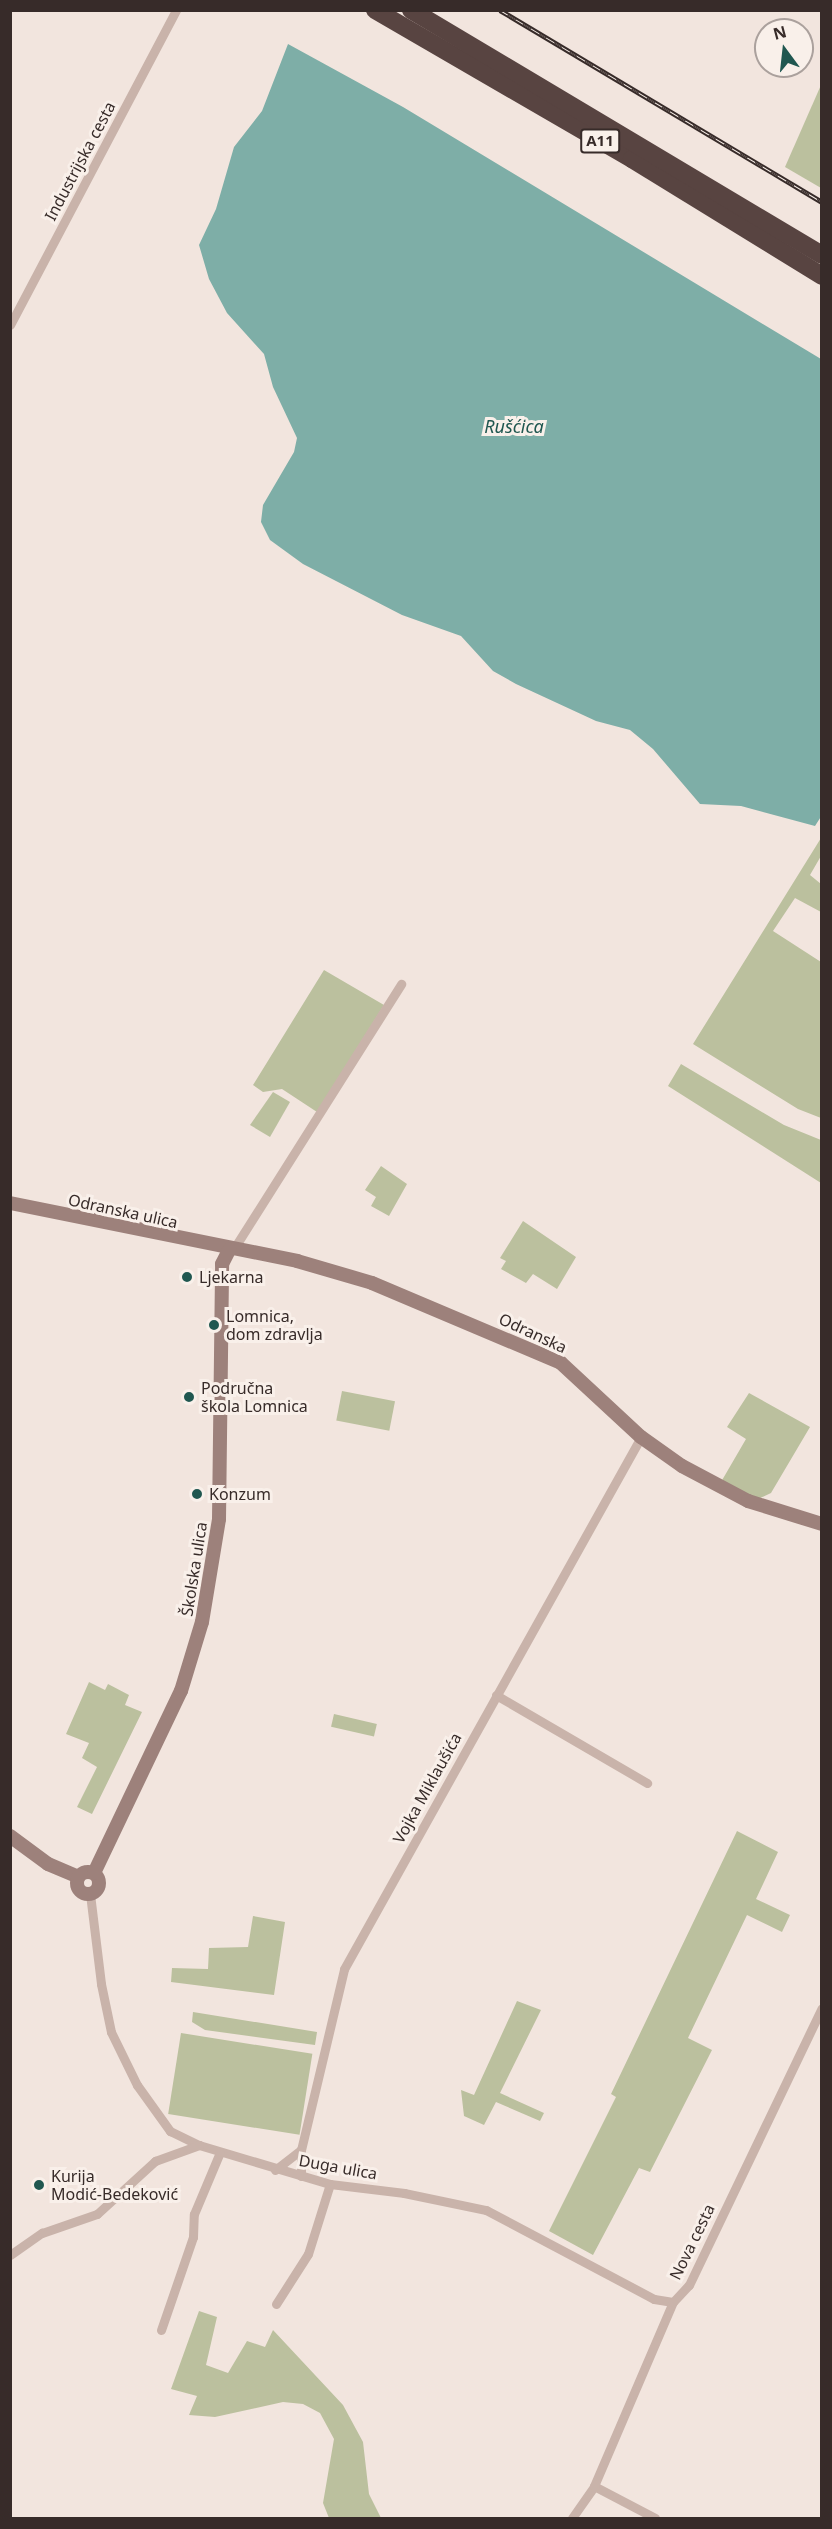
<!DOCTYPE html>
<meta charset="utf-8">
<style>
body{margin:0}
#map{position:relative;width:832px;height:2529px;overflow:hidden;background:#f2e5de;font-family:"Noto Sans",sans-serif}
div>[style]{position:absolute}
.green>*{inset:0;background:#bbc09e;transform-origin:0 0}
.water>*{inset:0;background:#7eaea7}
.street>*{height:9px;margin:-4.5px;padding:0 4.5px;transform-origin:4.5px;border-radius:4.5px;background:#c9b3aa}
.secondary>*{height:14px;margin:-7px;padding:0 7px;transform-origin:7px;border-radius:7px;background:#9d817b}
.secondary>.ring{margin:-7px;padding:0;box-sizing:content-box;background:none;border:14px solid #9d817b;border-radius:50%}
.highway>*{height:18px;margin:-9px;padding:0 9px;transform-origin:9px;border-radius:9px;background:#584441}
.rail>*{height:5px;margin-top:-2.5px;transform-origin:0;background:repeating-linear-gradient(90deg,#f9f0ea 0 9px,#372b29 0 18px);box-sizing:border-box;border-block:2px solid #372b29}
.dots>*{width:16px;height:16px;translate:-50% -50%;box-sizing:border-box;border:3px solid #f9f0ea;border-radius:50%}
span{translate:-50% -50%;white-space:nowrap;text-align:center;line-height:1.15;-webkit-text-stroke:6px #f9f0ea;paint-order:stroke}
.shield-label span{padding:2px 4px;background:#f9f0ea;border:2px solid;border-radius:4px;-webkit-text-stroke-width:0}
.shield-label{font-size:15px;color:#372b29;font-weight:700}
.street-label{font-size:16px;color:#372b29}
.poi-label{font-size:16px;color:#372b29}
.left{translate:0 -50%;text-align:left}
.water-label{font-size:18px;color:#205750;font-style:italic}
.frame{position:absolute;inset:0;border:12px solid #372b29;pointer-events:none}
.north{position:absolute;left:754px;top:18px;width:60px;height:60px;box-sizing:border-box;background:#f9f0ea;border:2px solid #aba19d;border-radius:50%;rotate:345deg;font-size:16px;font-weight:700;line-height:24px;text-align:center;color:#372b29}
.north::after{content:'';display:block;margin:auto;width:21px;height:27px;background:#205750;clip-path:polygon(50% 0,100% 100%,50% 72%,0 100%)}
</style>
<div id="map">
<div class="green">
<i style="clip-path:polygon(821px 85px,822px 188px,821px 188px,785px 167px)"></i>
<i style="clip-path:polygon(821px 838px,821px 856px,810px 875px,821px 884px,821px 912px,795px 898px,773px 931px,821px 962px,821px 1118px,798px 1109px,693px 1044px)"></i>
<i style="clip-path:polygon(324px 970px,384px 1005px,317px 1112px,282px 1089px,263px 1092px,253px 1085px)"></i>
<i style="clip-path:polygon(681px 1064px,784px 1125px,821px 1140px,821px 1183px,668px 1086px)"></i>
<i style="clip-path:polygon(273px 1092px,290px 1102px,270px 1137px,250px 1125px)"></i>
<i style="clip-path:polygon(381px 1166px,407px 1184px,389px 1216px,371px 1206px,376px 1197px,365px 1190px)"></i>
<i style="clip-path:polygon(523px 1221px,576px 1257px,557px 1289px,533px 1274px,526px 1283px,501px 1269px,506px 1261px,500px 1258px)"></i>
<i style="left:342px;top:1391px;width:54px;height:30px;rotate:11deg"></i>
<i style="clip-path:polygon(749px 1393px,810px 1427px,771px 1493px,758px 1499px,721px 1482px,746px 1439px,727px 1427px)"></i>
<i style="clip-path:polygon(89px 1682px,105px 1690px,108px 1684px,129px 1695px,125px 1705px,142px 1712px,92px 1814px,77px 1807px,97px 1767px,82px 1758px,89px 1743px,66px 1734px)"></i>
<i style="left:334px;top:1714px;width:44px;height:13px;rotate:13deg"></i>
<i style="clip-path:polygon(737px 1831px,778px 1852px,756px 1899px,790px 1915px,782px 1932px,747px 1915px,688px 2038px,712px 2050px,650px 2172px,639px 2168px,593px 2255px,549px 2231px,616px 2097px,611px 2094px)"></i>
<i style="clip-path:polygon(253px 1916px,285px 1922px,274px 1995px,171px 1982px,172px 1968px,208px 1969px,209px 1948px,248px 1947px)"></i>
<i style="clip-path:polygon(517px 2001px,541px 2010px,500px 2093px,544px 2113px,540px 2121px,496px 2102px,484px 2125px,464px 2116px,461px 2090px,474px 2095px)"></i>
<i style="clip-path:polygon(193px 2012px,317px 2032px,315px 2045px,205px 2030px,192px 2022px)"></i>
<i style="left:181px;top:2033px;width:133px;height:82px;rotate:9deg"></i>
<i style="clip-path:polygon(199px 2311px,217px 2317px,206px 2365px,228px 2373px,247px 2341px,265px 2347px,273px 2330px,343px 2405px,363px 2442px,369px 2494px,381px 2518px,329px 2518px,323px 2503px,334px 2439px,320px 2413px,303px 2404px,283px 2402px,215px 2417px,189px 2415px,197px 2396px,171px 2389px)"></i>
</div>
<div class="water">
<i style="clip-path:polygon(288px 44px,403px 107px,821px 359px,822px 815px,815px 826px,741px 806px,700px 804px,653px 749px,630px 730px,596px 721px,516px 684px,493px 671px,461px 636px,402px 615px,303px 564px,270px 540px,261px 522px,263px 505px,294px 452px,297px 438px,273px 387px,264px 354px,227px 313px,209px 279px,199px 245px,216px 209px,234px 147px,262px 111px)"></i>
</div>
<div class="street">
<i style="left:10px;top:325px;width:356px;rotate:-62.2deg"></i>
<i style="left:233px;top:1250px;width:315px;rotate:-57.7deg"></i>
<i style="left:496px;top:1695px;width:175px;rotate:30.2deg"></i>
<i style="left:90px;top:1894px;width:91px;rotate:83deg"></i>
<i style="left:101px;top:1984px;width:49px;rotate:78.2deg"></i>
<i style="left:111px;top:2032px;width:59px;rotate:63.9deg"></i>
<i style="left:137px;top:2085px;width:57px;rotate:54.3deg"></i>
<i style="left:170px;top:2131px;width:32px;rotate:26deg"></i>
<i style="left:199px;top:2145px;width:137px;rotate:16.6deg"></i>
<i style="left:330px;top:2184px;width:75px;rotate:6.9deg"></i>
<i style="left:404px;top:2193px;width:84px;rotate:11.7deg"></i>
<i style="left:486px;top:2210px;width:190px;rotate:27.9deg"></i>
<i style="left:654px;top:2299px;width:19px;rotate:9deg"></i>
<i style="left:275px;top:2170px;width:33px;rotate:-38deg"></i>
<i style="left:301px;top:2176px;width:26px;rotate:-90deg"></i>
<i style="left:301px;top:2150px;width:186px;rotate:-76.6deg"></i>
<i style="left:344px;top:1969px;width:609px;rotate:-60.83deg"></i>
<i style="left:10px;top:2255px;width:39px;rotate:-35deg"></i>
<i style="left:42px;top:2233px;width:58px;rotate:-19.1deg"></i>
<i style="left:97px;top:2214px;width:79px;rotate:-42.4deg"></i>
<i style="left:155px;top:2161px;width:47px;rotate:-20deg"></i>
<i style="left:276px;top:2304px;width:59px;rotate:-57.4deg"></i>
<i style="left:308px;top:2254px;width:73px;rotate:-72.6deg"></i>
<i style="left:161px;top:2330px;width:98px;rotate:-71deg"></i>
<i style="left:193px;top:2237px;width:23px;rotate:-88deg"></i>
<i style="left:194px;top:2214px;width:67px;rotate:-67.2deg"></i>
<i style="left:594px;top:2486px;width:69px;rotate:27.7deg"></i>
<i style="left:572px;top:2518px;width:39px;rotate:-55deg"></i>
<i style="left:594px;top:2486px;width:200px;rotate:-66.8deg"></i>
<i style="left:673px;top:2302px;width:23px;rotate:-47deg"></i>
<i style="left:689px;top:2285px;width:307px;rotate:-64.4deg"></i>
</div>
<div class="secondary">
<i style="left:10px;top:1203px;width:293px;rotate:11.4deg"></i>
<i style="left:297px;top:1261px;width:78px;rotate:16.3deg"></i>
<i style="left:372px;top:1283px;width:205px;rotate:22.9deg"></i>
<i style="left:561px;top:1363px;width:109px;rotate:42.8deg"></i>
<i style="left:641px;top:1437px;width:50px;rotate:35.3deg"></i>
<i style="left:682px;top:1466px;width:75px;rotate:27.9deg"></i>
<i style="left:748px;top:1501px;width:77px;rotate:17.3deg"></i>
<i style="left:10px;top:1836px;width:47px;rotate:36.4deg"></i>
<i style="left:48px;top:1864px;width:33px;rotate:23deg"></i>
<i class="ring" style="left:77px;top:1872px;width:8px;height:8px"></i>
<i style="left:94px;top:1873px;width:202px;rotate:-64.5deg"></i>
<i style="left:181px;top:1691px;width:72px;rotate:-73.1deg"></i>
<i style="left:202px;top:1622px;width:104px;rotate:-80.6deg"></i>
<i style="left:219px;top:1519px;width:255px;rotate:-89.3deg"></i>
<i style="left:222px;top:1264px;width:16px;rotate:-63deg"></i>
</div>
<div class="highway">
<i style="left:375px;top:10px;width:297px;rotate:30.1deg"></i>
<i style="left:632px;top:159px;width:223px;rotate:31.6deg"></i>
<i style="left:411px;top:10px;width:478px;rotate:30.8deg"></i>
</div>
<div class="rail">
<i style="left:500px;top:10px;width:375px;rotate:30.8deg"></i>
</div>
<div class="dots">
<i style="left:187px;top:1277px;background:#205750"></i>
<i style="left:214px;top:1325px;background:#205750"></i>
<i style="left:189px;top:1397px;background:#205750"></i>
<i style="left:197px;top:1494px;background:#205750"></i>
<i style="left:39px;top:2185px;background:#205750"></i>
</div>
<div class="shield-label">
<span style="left:600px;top:141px">A11</span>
</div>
<div class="street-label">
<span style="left:80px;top:161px;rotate:-62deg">Industrijska cesta</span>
<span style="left:123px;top:1211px;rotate:12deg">Odranska ulica</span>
<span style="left:533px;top:1333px;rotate:25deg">Odranska</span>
<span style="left:194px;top:1569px;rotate:-81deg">Školska ulica</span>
<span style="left:427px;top:1788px;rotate:-61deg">Vojka Miklaušića</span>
<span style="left:338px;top:2167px;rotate:10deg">Duga ulica</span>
<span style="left:692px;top:2242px;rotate:-64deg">Nova cesta</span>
</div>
<div class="poi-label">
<span class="left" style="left:199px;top:1277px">Ljekarna</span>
<span class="left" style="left:226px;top:1325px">Lomnica,<br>dom zdravlja</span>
<span class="left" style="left:201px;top:1397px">Područna<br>škola Lomnica</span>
<span class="left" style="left:209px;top:1494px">Konzum</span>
<span class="left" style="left:51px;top:2185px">Kurija<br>Modić-Bedeković</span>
</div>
<div class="water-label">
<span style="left:514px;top:426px">Rušćica</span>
</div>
<div class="frame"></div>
<div class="north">N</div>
</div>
